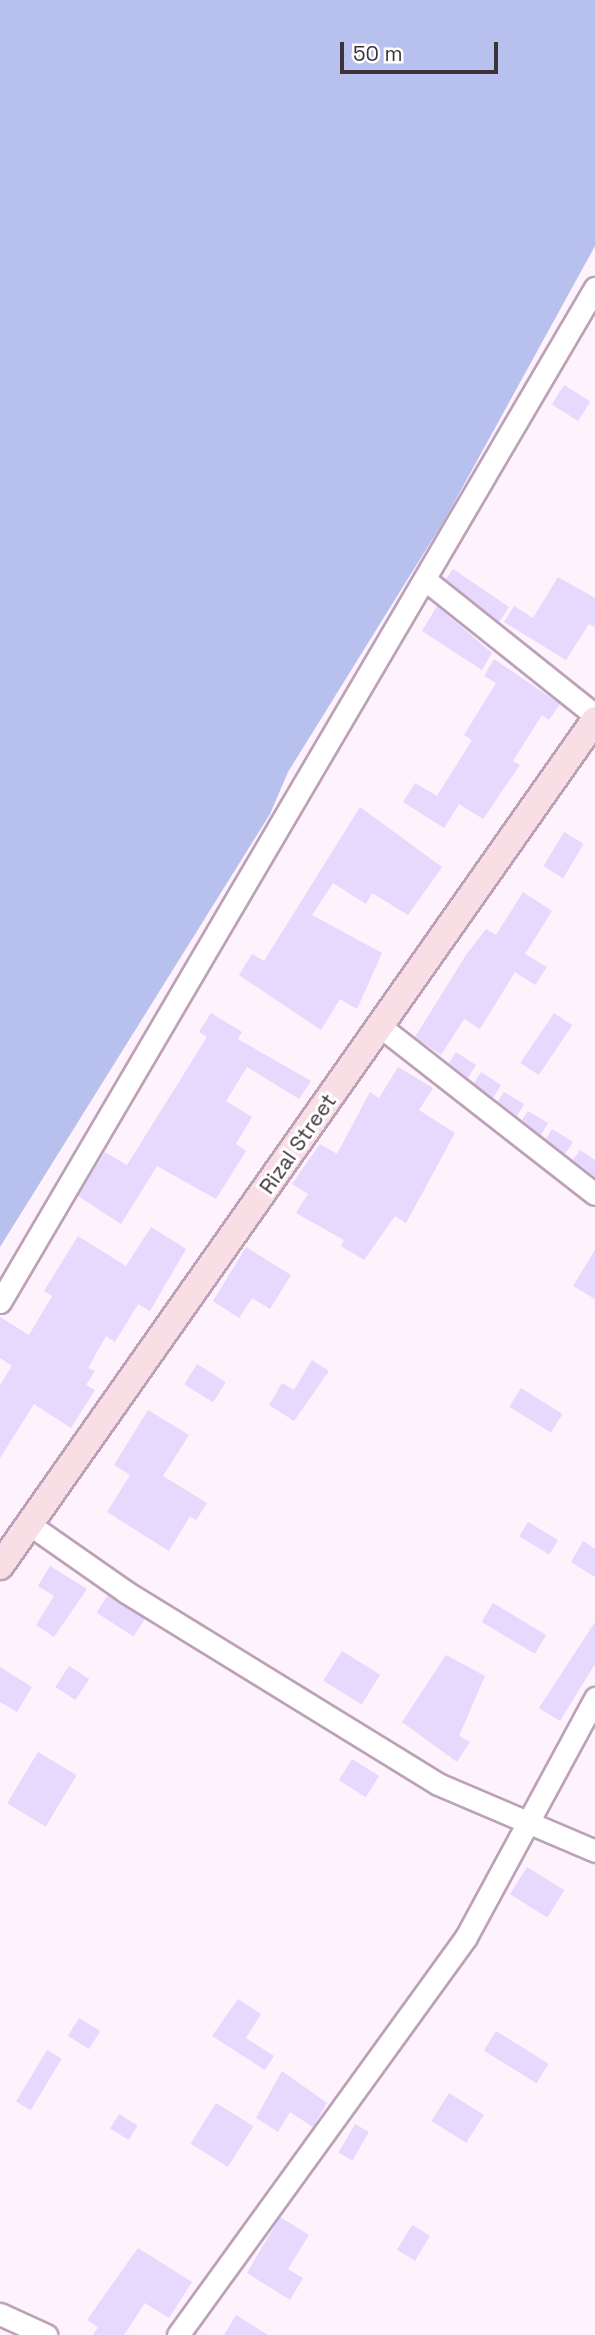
<!DOCTYPE html>
<style>
body{margin:0}
#map{position:relative;width:595px;height:2335px;overflow:hidden;background:#fef2fc;font-family:"Space Grotesk",sans-serif}
div>[style]{position:absolute}
.water>*{inset:0;background:#b8c0ee}
.building>*{inset:0;background:#e7d8fd;transform-origin:0 0}
.roads{filter:drop-shadow(2px 0 #bca1b8) drop-shadow(-2px 0 #bca1b8) drop-shadow(0 2px #bca1b8) drop-shadow(0 -2px #bca1b8)}
.minor>*{height:21px;margin:-10.5px;padding:0 10.5px;transform-origin:10.5px;border-radius:10.5px;background:#fff}
.major>*{height:26px;margin:-13px;padding:0 13px;transform-origin:13px;border-radius:13px;background:#fadee6}
span{translate:-50% -50%;white-space:nowrap;text-align:center;line-height:1.15;-webkit-text-stroke:6px #fff;paint-order:stroke}
.street-label{font-size:21px;color:#3d323b}
.scale{position:absolute;left:340px;top:42px;width:158px;height:32px;box-sizing:border-box;border:4px solid #3d323b;border-top:0;padding-left:9px;font-size:21px;line-height:24px;white-space:nowrap;color:#3d323b;-webkit-text-stroke:5px #fff;paint-order:stroke}
</style>
<div id="map">
<div class="water">
<i style="clip-path:polygon(0 0,595px 0,595px 246px,445px 519px,288px 772px,270px 814px,0 1247px)"></i>
</div>
<div class="building">
<i style="left:564px;top:385px;width:31px;height:23px;rotate:32deg"></i>
<i style="clip-path:polygon(453px 569px,509px 607px,499px 622px,446px 579px)"></i>
<i style="clip-path:polygon(558px 577px,595px 598px,595px 627px,589px 624px,566px 660px,504px 622px,514px 606px,533px 618px)"></i>
<i style="clip-path:polygon(437px 606px,492px 653px,482px 670px,422px 631px)"></i>
<i style="clip-path:polygon(494px 659px,560px 704px,549px 720px,542px 715px,513px 761px,520px 765px,483px 819px,459px 804px,444px 828px,403px 802px,415px 783px,437px 796px,472px 740px,464px 735px,496px 683px,484px 676px)"></i>
<i style="clip-path:polygon(360px 807px,442px 867px,408px 915px,372px 893px,366px 904px,333px 883px,312px 915px,382px 953px,357px 1009px,340px 999px,321px 1030px,239px 975px,252px 954px,264px 961px)"></i>
<i style="left:564px;top:832px;width:23px;height:40px;rotate:31deg"></i>
<i style="clip-path:polygon(523px 892px,552px 911px,525px 954px,547px 967px,535px 985px,515px 972px,480px 1029px,464px 1019px,441px 1055px,415px 1037px,466px 955px,486px 929px,496px 935px)"></i>
<i style="clip-path:polygon(211px 1013px,242px 1032px,238px 1039px,311px 1081px,299px 1099px,247px 1067px,226px 1101px,252px 1117px,236px 1144px,246px 1151px,216px 1199px,157px 1166px,121px 1224px,78px 1196px,105px 1152px,127px 1165px,207px 1037px,199px 1032px)"></i>
<i style="left:554px;top:1013px;width:22px;height:60px;rotate:34deg"></i>
<i style="clip-path:polygon(456px 1052px,476px 1065px,468px 1078px,449px 1063px)"></i>
<i style="clip-path:polygon(398px 1067px,433px 1088px,419px 1110px,455px 1133px,406px 1223px,395px 1216px,364px 1260px,341px 1246px,344px 1240px,296px 1213px,308px 1194px,292px 1184px,320px 1144px,337px 1154px,370px 1092px,379px 1098px)"></i>
<i style="clip-path:polygon(481px 1072px,501px 1085px,493px 1098px,474px 1083px)"></i>
<i style="clip-path:polygon(504px 1092px,524px 1104px,517px 1116px,498px 1101px)"></i>
<i style="clip-path:polygon(528px 1111px,548px 1123px,541px 1135px,522px 1120px)"></i>
<i style="clip-path:polygon(552px 1129px,573px 1142px,565px 1154px,546px 1139px)"></i>
<i style="clip-path:polygon(580px 1150px,595px 1160px,595px 1177px,573px 1160px)"></i>
<i style="clip-path:polygon(151px 1227px,186px 1249px,150px 1311px,138px 1304px,115px 1342px,106px 1336px,88px 1368px,95px 1371px,86px 1385px,95px 1390px,71px 1428px,34px 1404px,0 1458px,0 1385px,12px 1366px,0 1358px,0 1317px,29px 1335px,52px 1296px,44px 1291px,78px 1236px,126px 1266px)"></i>
<i style="clip-path:polygon(246px 1247px,291px 1275px,270px 1309px,252px 1298px,239px 1318px,213px 1301px)"></i>
<i style="clip-path:polygon(595px 1250px,595px 1299px,573px 1286px)"></i>
<i style="clip-path:polygon(312px 1360px,329px 1371px,294px 1421px,269px 1405px,282px 1383px,294px 1390px)"></i>
<i style="left:197px;top:1364px;width:34px;height:24px;rotate:32deg"></i>
<i style="left:521px;top:1388px;width:49px;height:22px;rotate:32deg"></i>
<i style="clip-path:polygon(148px 1410px,189px 1435px,163px 1476px,207px 1503px,196px 1520px,190px 1516px,169px 1551px,107px 1512px,130px 1475px,114px 1465px)"></i>
<i style="left:528px;top:1522px;width:35px;height:17px;rotate:31deg"></i>
<i style="clip-path:polygon(583px 1541px,595px 1549px,595px 1577px,571px 1562px)"></i>
<i style="clip-path:polygon(50px 1566px,87px 1589px,54px 1637px,36px 1625px,54px 1596px,38px 1586px)"></i>
<i style="left:108px;top:1595px;width:44px;height:21px;rotate:33deg"></i>
<i style="left:493px;top:1603px;width:62px;height:22px;rotate:31deg"></i>
<i style="clip-path:polygon(595px 1622px,595px 1664px,560px 1721px,539px 1708px)"></i>
<i style="left:342px;top:1651px;width:45px;height:35px;rotate:32deg"></i>
<i style="clip-path:polygon(446px 1655px,485px 1676px,459px 1736px,470px 1742px,457px 1762px,402px 1722px)"></i>
<i style="left:69px;top:1666px;width:24px;height:25px;rotate:33deg"></i>
<i style="clip-path:polygon(0 1667px,32px 1687px,17px 1712px,0 1702px)"></i>
<i style="left:38px;top:1752px;width:45px;height:60px;rotate:31deg"></i>
<i style="left:352px;top:1759px;width:32px;height:25px;rotate:32deg"></i>
<i style="left:527px;top:1867px;width:44px;height:32px;rotate:32deg"></i>
<i style="clip-path:polygon(238px 1999px,261px 2014px,246px 2038px,274px 2056px,265px 2070px,212px 2036px)"></i>
<i style="left:79px;top:2018px;width:25px;height:21px;rotate:32deg"></i>
<i style="left:496px;top:2031px;width:62px;height:23px;rotate:32deg"></i>
<i style="left:47px;top:2050px;width:17px;height:60px;rotate:31deg"></i>
<i style="clip-path:polygon(282px 2071px,327px 2103px,313px 2127px,290px 2112px,278px 2132px,256px 2118px)"></i>
<i style="left:449px;top:2093px;width:41px;height:33px;rotate:32deg"></i>
<i style="left:216px;top:2103px;width:44px;height:48px;rotate:32deg"></i>
<i style="left:119px;top:2114px;width:22px;height:17px;rotate:32deg"></i>
<i style="left:355px;top:2124px;width:16px;height:33px;rotate:30deg"></i>
<i style="clip-path:polygon(280px 2217px,309px 2235px,288px 2269px,303px 2278px,290px 2300px,247px 2273px)"></i>
<i style="left:412px;top:2225px;width:21px;height:29px;rotate:31deg"></i>
<i style="clip-path:polygon(138px 2248px,192px 2282px,169px 2318px,145px 2303px,124px 2335px,93px 2335px,98px 2327px,87px 2320px)"></i>
<i style="clip-path:polygon(236px 2315px,268px 2335px,224px 2335px)"></i>
</div>
<div class="roads">
<div class="minor">
<i style="left:427px;top:581px;width:215px;rotate:38.6deg"></i>
<i style="left:381px;top:1027px;width:271px;rotate:38deg"></i>
<i style="left:0;top:1302px;width:1176px;rotate:-59.6deg"></i>
<i style="left:29px;top:1524px;width:118px;rotate:35deg"></i>
<i style="left:126px;top:1592px;width:366px;rotate:31.6deg"></i>
<i style="left:438px;top:1784px;width:171px;rotate:23.1deg"></i>
<i style="left:0;top:2314px;width:51px;rotate:24.5deg"></i>
<i style="left:178px;top:2335px;width:491px;rotate:-54.1deg"></i>
<i style="left:466px;top:1937px;width:272px;rotate:-61.6deg"></i>
</div>
<div class="major">
<i style="left:0;top:1566px;width:1034px;rotate:-54.88deg"></i>
</div>
</div>
<div class="street-label">
<span style="left:298px;top:1144px;rotate:-55deg">Rizal Street</span>
</div>
<div class="scale">50 m</div>
</div>
